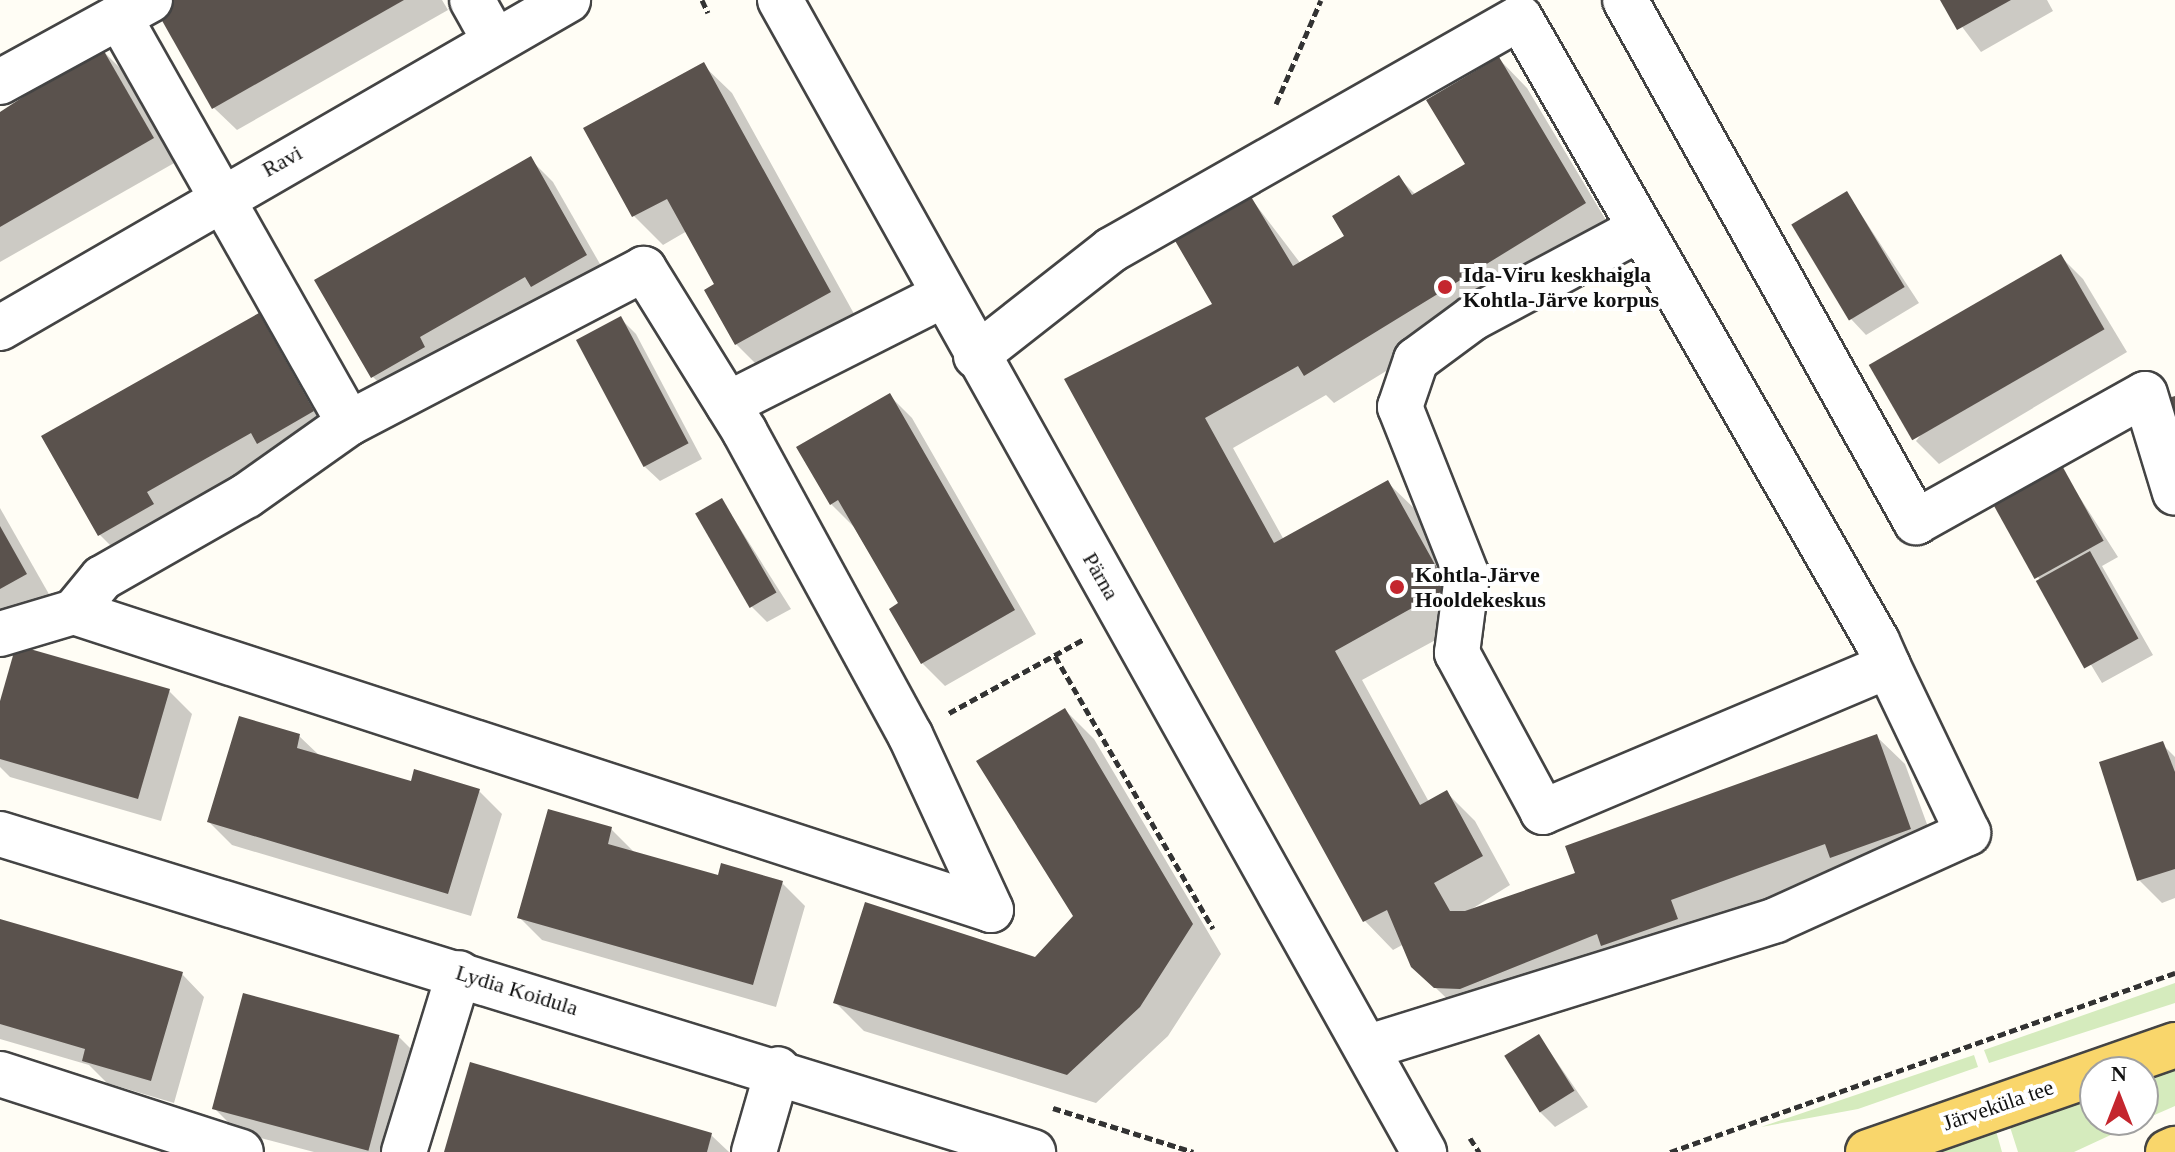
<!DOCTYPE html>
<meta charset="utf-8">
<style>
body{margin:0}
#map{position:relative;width:2175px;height:1152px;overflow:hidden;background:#fffdf5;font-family:Georgia,serif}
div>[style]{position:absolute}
.green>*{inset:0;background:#d5ebbd}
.shadow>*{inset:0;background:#0003}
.building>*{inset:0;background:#5a524d;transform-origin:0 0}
.path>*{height:5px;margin-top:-2.5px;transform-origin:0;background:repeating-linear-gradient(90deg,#333 0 8px,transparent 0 12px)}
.roads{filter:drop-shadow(2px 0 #444) drop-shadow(-2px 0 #444) drop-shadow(0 2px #444) drop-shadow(0 -2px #444)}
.minor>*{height:44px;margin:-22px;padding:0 22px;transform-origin:22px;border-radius:22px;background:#fff}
.major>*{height:44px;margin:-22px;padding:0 22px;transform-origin:22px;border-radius:22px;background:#f9d66b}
.dots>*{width:22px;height:22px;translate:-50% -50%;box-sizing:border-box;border:4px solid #fff;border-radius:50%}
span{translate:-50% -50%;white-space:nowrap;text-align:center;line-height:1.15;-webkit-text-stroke:8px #fff;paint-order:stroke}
.street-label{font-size:22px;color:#111}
.poi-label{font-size:22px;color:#111;font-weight:700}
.left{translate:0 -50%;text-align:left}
.north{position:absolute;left:2079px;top:1056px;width:80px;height:80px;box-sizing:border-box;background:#fff;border:2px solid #a0a0a0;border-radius:50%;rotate:0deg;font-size:22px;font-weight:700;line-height:32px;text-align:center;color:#111}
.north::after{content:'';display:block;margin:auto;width:28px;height:36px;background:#c4262e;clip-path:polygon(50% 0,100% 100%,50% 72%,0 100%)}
</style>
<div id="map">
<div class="green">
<i style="clip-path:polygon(2175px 983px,2175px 1003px,1989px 1063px,1984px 1050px)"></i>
<i style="clip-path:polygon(1974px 1055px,1978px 1067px,1858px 1109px,1761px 1127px)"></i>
<i style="clip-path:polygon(2175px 1069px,2175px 1106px,2143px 1120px,2143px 1080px)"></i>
<i style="clip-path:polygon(2095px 1096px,2095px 1120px,2143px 1120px,2074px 1152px,2018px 1152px,2010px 1127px)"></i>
<i style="clip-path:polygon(1996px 1131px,2002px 1152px,1933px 1152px)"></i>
</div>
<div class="shadow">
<i style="clip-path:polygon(177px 0,442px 0,448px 10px,237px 130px,214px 108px)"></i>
<i style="clip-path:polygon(1942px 0,2047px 0,2053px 11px,1981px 52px)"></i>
<i style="clip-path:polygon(100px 48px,123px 71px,176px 162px,0 262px,0 115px)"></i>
<i style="clip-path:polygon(1499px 59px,1527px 88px,1613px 232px,1334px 403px,1326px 395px,1233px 448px,1284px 540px,1388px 483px,1417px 511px,1476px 618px,1362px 680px,1429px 802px,1446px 792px,1475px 821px,1510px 885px,1467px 912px,1577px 874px,1876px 736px,1905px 764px,1939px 857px,1465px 1016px,1413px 966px,1404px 944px,1393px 950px,1365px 921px,1067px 380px,1215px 305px,1250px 197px,1301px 264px,1347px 237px,1399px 178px,1416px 195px,1467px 165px)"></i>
<i style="clip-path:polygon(703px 65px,732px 93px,858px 321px,765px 373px,736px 344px,717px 285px,687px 231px,663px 245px,634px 216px,586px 129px)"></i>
<i style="clip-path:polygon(530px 159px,553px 182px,608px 278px,396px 399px,373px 377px)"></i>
<i style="clip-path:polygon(1847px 193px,1919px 303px,1866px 335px,1851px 319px)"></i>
<i style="clip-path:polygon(2060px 256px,2083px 279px,2127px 352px,1939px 464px,1916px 441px)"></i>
<i style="clip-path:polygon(258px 316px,281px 338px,336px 435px,123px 558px,100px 535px,44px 437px)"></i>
<i style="clip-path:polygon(620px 318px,636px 334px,702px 459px,660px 481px,644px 466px)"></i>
<i style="clip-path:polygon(889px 395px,912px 418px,1036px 634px,945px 686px,922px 663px,900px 604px,854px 527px,831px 504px)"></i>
<i style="clip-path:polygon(2059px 465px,2118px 557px,2102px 566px,2153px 655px,2102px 683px,1993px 502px)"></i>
<i style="clip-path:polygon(722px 500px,791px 609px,767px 622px,752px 607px)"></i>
<i style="clip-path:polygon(0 508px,54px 603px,0 632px)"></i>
<i style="clip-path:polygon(169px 691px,192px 714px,161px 821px,10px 777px,0 767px,0 708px)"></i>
<i style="clip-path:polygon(1065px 710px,1094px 739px,1221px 954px,1168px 1036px,1096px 1103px,864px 1031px,835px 1002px,1036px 960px,1075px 916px)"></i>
<i style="clip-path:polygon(299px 736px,320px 756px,412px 784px,479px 791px,502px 814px,471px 916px,232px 845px,209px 822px)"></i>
<i style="clip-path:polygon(2162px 744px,2175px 757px,2175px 898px,2162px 903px,2139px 880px)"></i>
<i style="clip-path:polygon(611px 829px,634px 852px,720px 878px,782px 883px,805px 906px,776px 1007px,542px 940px,519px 917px)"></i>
<i style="clip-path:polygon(0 921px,182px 974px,204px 997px,174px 1103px,107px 1083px,89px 1065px,0 1039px)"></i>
<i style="clip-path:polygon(398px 1036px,421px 1059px,396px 1152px,314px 1152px,238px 1132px,215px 1109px)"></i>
<i style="clip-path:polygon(1539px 1036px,1588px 1107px,1555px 1127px,1539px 1111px)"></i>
<i style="clip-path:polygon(711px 1135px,729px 1152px,446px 1152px)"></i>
</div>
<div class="building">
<i style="clip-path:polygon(173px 0,404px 0,212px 109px,156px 10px)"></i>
<i style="clip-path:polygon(1940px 0,2011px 0,1957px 30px)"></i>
<i style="clip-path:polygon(101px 46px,154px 138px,0 227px,0 112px)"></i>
<i style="clip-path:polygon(1499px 57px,1586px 203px,1304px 376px,1298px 366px,1205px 418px,1274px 543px,1388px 480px,1448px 588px,1335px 651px,1420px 805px,1447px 790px,1483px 856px,1434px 883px,1450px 911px,1465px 911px,1575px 873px,1565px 846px,1877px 734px,1911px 829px,1830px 858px,1825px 844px,1671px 900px,1678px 919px,1601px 946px,1597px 934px,1460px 989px,1434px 988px,1411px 967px,1387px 910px,1363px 922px,1064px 379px,1212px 304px,1174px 239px,1250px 195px,1293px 266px,1344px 236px,1332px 216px,1399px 175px,1412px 195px,1465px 164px,1426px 100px)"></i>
<i style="clip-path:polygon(704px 62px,831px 292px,735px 345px,704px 290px,714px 284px,667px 199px,632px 217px,583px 128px)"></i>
<i style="clip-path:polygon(531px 156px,587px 255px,531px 287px,525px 277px,420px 337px,425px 347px,371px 378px,314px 280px)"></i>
<i style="left:1847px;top:191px;width:112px;height:65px;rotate:59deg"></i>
<i style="left:2061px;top:254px;width:87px;height:222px;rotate:60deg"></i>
<i style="clip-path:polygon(259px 313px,314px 411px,257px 444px,251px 433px,147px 492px,154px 504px,98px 536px,41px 436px)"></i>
<i style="left:621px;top:316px;width:144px;height:51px;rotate:62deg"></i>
<i style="clip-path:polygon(890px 393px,1015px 610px,921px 664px,889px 609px,898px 603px,838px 500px,830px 505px,796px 447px)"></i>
<i style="clip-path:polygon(2175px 396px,2175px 429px,2165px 399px)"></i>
<i style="left:2060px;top:462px;width:90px;height:79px;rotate:61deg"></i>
<i style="left:722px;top:498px;width:109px;height:31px;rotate:60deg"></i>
<i style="clip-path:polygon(0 526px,27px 574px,0 589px)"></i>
<i style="left:2090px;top:551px;width:100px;height:62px;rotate:61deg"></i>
<i style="clip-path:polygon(16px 645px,170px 689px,138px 799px,0 759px,0 701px)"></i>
<i style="clip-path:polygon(1065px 708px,1193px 924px,1140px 1007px,1067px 1075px,833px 1003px,865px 902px,1035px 957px,1073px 916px,976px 761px)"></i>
<i style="clip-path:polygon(239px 716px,300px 734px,297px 748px,411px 781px,414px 769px,480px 789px,448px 894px,207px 822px)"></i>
<i style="clip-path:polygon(2163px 741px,2175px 772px,2175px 869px,2137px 881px,2099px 762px)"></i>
<i style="clip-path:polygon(548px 809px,612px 827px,608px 844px,718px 875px,721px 863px,783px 881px,753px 985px,517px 918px)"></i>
<i style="clip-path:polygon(0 919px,183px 972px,151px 1081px,82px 1061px,85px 1049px,0 1024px)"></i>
<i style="left:243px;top:993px;width:162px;height:120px;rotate:15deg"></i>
<i style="left:1539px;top:1034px;width:67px;height:41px;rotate:58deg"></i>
<i style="clip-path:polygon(470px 1062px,712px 1133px,707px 1152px,444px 1152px)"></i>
</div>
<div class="path">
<i style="left:702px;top:0;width:14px;rotate:65deg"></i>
<i style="left:1276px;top:104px;width:113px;rotate:-66.6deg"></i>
<i style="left:1055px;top:656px;width:315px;rotate:59.9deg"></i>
<i style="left:949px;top:713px;width:154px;rotate:-28.7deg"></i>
<i style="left:1053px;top:1108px;width:147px;rotate:17.4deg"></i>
<i style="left:1470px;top:1138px;width:17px;rotate:57deg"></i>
<i style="left:1670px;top:1152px;width:536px;rotate:-19.52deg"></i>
</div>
<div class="roads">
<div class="minor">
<i style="left:472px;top:0;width:47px;rotate:60.7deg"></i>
<i style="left:780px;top:0;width:1320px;rotate:60.79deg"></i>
<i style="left:1625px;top:0;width:598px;rotate:60.86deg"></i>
<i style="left:1916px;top:522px;width:262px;rotate:-29.2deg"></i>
<i style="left:2145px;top:394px;width:103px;rotate:73.1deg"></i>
<i style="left:0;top:82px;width:171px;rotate:-28.7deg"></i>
<i style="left:0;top:328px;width:656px;rotate:-30deg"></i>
<i style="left:976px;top:356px;width:172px;rotate:-38.1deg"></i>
<i style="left:1111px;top:250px;width:470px;rotate:-29.6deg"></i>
<i style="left:1520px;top:18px;width:718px;rotate:60.19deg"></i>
<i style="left:1877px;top:641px;width:27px;rotate:66deg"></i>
<i style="left:1888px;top:666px;width:375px;rotate:157.1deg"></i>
<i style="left:1543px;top:812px;width:181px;rotate:-118.4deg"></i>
<i style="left:1457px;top:653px;width:78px;rotate:-82.6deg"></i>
<i style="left:1467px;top:576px;width:182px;rotate:-111.6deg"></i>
<i style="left:1400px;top:407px;width:50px;rotate:-71.2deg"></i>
<i style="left:1416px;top:360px;width:71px;rotate:-36.4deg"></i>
<i style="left:1473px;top:318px;width:189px;rotate:-28.1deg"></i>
<i style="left:728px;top:404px;width:240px;rotate:-26.8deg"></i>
<i style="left:74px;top:612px;width:44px;rotate:-50.5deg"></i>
<i style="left:102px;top:578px;width:166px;rotate:-29.7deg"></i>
<i style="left:246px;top:496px;width:126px;rotate:-35.3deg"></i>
<i style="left:0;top:634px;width:77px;rotate:-16.6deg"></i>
<i style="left:74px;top:612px;width:964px;rotate:18deg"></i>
<i style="left:991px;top:910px;width:193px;rotate:-114.8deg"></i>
<i style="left:910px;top:735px;width:345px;rotate:-118.6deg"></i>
<i style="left:745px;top:432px;width:192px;rotate:-121.8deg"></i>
<i style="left:644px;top:269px;width:333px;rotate:152.4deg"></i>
<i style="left:349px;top:423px;width:467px;rotate:-119.5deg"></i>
<i style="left:0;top:834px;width:1081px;rotate:17.11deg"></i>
<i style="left:1369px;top:1047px;width:426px;rotate:-17.3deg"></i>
<i style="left:1776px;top:920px;width:211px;rotate:-24.4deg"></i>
<i style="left:1968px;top:833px;width:185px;rotate:-115.6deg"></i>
<i style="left:0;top:1074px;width:253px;rotate:17.9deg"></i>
<i style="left:404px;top:1152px;width:187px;rotate:-72.9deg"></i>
<i style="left:754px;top:1152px;width:86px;rotate:-73.9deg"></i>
</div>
<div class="major">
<i style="left:1868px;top:1152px;width:325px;rotate:-19.2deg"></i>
<i style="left:2168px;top:1152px;width:8px;rotate:-23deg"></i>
</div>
</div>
<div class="dots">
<i style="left:1445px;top:287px;background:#c4262e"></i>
<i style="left:1397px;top:587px;background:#c4262e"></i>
</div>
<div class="street-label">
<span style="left:282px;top:161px;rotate:-29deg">Ravi</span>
<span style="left:1101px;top:576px;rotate:60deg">Pärna</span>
<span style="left:517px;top:990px;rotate:17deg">Lydia Koidula</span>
<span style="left:1998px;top:1105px;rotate:-19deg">Järveküla tee</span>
</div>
<div class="poi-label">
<span class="left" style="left:1463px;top:287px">Ida-Viru keskhaigla<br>Kohtla-Järve korpus</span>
<span class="left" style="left:1415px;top:587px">Kohtla-Järve<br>Hooldekeskus</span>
</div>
<div class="north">N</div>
</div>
